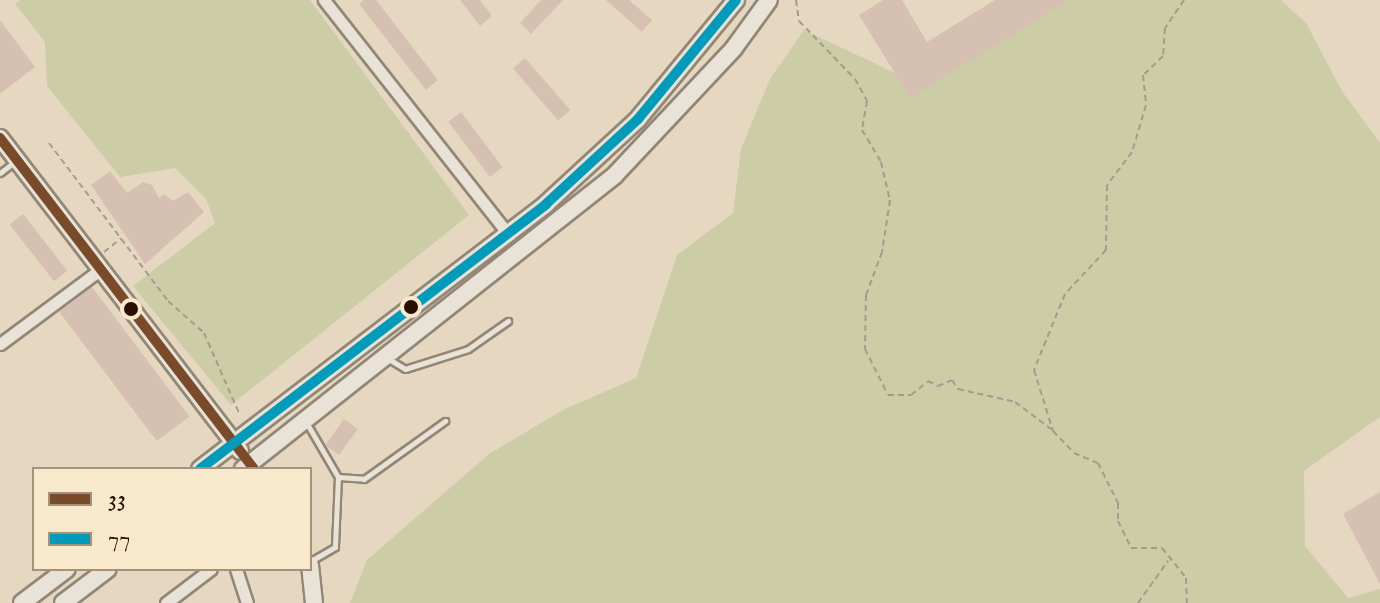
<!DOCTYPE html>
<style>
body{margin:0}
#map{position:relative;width:1380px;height:603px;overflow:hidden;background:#e6d8c0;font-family:"IM FELL English",serif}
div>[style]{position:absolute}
.green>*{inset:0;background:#cccca6}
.building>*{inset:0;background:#d5c0b2;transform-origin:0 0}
.path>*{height:2px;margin-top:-1px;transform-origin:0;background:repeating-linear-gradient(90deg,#a49b90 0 6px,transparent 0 10px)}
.roads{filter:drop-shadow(2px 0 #928777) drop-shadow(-2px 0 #928777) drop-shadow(0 2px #928777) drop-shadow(0 -2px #928777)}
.lane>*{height:5px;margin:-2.5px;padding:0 2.5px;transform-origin:2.5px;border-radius:2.5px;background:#e9e2d6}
.street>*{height:11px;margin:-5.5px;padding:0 5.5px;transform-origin:5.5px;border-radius:5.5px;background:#e9e2d6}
.secondary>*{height:16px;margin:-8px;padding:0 8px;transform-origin:8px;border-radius:8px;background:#e9e2d6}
.bus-1>*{height:10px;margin:-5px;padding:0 5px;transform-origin:5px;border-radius:5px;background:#7a4b2a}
.bus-2>*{height:10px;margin:-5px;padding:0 5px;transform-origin:5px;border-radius:5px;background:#049ab9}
.dots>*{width:22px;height:22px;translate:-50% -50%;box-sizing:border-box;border:4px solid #f8e9cc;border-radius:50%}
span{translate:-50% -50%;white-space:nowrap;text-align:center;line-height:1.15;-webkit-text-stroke:6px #f8e9cc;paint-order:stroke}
.legend{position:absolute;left:32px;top:467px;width:280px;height:104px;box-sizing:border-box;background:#f8e9cc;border:2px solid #a6917a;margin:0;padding:10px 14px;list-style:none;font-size:24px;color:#2a0e00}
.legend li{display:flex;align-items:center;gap:16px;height:40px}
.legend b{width:40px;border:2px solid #a6917a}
</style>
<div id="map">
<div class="green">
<i style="clip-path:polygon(21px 0,310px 0,469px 215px,231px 405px,133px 286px,215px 223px,206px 199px,175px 168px,120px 177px,47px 86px,45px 42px,15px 4px)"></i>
<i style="clip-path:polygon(1053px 0,1281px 0,1306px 23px,1342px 91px,1380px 143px,1380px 417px,1304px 471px,1305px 546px,1348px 598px,1380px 589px,1380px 603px,350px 603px,367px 560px,489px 454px,563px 410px,636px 378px,677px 255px,733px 213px,741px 149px,770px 79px,804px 30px,925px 87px)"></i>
</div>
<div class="building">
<i style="clip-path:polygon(364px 0,376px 0,438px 80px,426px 90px,359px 4px)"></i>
<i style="clip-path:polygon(460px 0,480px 0,492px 16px,480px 26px)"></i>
<i style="clip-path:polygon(541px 0,563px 0,531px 34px,520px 23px)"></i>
<i style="clip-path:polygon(606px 0,629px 0,652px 20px,642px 32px)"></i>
<i style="clip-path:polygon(883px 0,902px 0,927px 42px,995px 0,1069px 0,910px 98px,859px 15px)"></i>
<i style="clip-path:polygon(0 20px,35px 67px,0 94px)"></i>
<i style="left:525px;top:58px;width:69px;height:16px;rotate:49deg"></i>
<i style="left:461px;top:112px;width:69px;height:16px;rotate:53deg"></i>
<i style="clip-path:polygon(110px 171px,127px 193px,143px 182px,152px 185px,159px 198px,164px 194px,173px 201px,188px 192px,204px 212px,145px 264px,91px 185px)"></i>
<i style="left:23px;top:214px;width:72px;height:17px;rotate:52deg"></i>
<i style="left:92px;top:287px;width:162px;height:41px;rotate:53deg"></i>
<i style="left:344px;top:419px;width:17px;height:32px;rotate:36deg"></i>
<i style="clip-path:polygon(1380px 492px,1380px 584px,1343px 514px)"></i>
</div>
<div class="path">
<i style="left:796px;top:0;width:21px;rotate:82deg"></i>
<i style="left:799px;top:21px;width:81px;rotate:46deg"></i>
<i style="left:855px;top:79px;width:25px;rotate:61deg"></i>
<i style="left:867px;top:101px;width:29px;rotate:100deg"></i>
<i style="left:862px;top:130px;width:37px;rotate:59deg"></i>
<i style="left:881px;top:162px;width:39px;rotate:77deg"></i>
<i style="left:890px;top:200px;width:53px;rotate:98.7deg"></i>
<i style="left:882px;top:252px;width:46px;rotate:110.4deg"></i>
<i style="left:866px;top:295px;width:54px;rotate:91.1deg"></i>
<i style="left:865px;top:349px;width:51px;rotate:63.4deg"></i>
<i style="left:888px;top:395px;width:23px"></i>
<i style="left:911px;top:395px;width:22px;rotate:-39deg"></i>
<i style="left:928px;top:381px;width:11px;rotate:27deg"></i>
<i style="left:938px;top:386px;width:15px;rotate:-23deg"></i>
<i style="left:952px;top:380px;width:11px;rotate:56deg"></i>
<i style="left:958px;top:389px;width:58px;rotate:12.8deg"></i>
<i style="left:1015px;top:402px;width:45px;rotate:36.9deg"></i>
<i style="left:1184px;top:0;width:34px;rotate:124deg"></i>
<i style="left:1165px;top:28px;width:28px;rotate:94deg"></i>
<i style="left:1163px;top:56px;width:28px;rotate:136deg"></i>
<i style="left:1143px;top:75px;width:30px;rotate:84deg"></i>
<i style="left:1146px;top:105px;width:49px;rotate:106.6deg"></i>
<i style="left:1132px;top:152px;width:41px;rotate:127.1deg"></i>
<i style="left:1107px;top:185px;width:65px;rotate:90.9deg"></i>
<i style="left:1106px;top:250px;width:60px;rotate:133deg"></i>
<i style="left:1065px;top:294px;width:82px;rotate:112.2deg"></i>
<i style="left:1034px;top:370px;width:64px;rotate:72.7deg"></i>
<i style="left:1053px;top:431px;width:30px;rotate:46deg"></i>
<i style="left:1074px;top:453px;width:26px;rotate:23deg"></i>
<i style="left:1098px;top:463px;width:45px;rotate:63.4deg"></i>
<i style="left:1118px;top:503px;width:18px;rotate:90deg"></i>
<i style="left:1118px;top:521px;width:30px;rotate:64deg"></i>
<i style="left:1131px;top:548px;width:31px"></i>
<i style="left:1162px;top:548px;width:38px;rotate:51deg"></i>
<i style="left:1186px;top:578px;width:25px;rotate:88deg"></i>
<i style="left:49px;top:143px;width:198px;rotate:53deg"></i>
<i style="left:168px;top:301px;width:48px;rotate:41.6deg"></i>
<i style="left:204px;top:333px;width:87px;rotate:66.4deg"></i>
<i style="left:104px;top:252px;width:22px;rotate:-39deg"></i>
<i style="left:1138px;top:603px;width:52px;rotate:-54.5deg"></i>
</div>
<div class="roads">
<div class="lane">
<i style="left:0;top:173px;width:16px;rotate:-38deg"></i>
<i style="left:387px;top:358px;width:21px;rotate:31deg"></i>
<i style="left:405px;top:369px;width:66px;rotate:-17.6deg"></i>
<i style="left:468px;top:349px;width:49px;rotate:-35deg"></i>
<i style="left:306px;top:422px;width:64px;rotate:59.8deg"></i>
<i style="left:338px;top:477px;width:70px;rotate:92.5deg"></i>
<i style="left:335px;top:547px;width:28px;rotate:150deg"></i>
<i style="left:338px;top:477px;width:26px;rotate:4deg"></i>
<i style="left:364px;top:479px;width:100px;rotate:-35.6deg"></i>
</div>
<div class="street">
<i style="left:324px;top:0;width:299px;rotate:51.8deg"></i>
<i style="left:0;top:344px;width:126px;rotate:-36.6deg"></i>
<i style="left:236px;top:569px;width:36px;rotate:72deg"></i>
<i style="left:166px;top:603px;width:56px;rotate:-37.1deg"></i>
</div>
<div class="secondary">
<i style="left:0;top:138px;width:394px;rotate:52.5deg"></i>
<i style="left:200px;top:469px;width:436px;rotate:-37.4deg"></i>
<i style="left:546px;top:204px;width:125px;rotate:-42.7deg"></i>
<i style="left:638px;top:119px;width:154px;rotate:-50.5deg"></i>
<i style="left:243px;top:469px;width:473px;rotate:-38.3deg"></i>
<i style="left:614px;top:176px;width:175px;rotate:-46.8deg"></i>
<i style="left:734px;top:48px;width:59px;rotate:-53.9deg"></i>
<i style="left:310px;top:565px;width:38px;rotate:84deg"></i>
<i style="left:22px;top:603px;width:56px;rotate:-37.1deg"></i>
<i style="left:63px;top:603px;width:56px;rotate:-37.1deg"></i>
</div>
</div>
<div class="bus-1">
<i style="left:0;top:138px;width:417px;rotate:52.5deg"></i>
</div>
<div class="bus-2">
<i style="left:200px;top:469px;width:436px;rotate:-37.4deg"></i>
<i style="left:546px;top:204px;width:125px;rotate:-42.7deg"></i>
<i style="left:638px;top:119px;width:154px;rotate:-50.5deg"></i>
</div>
<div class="dots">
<i style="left:411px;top:307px;background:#2a0e00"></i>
<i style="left:131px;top:309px;background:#2a0e00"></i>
</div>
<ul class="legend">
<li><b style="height:10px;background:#7a4b2a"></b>33</li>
<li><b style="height:10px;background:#049ab9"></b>77</li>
</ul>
</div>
